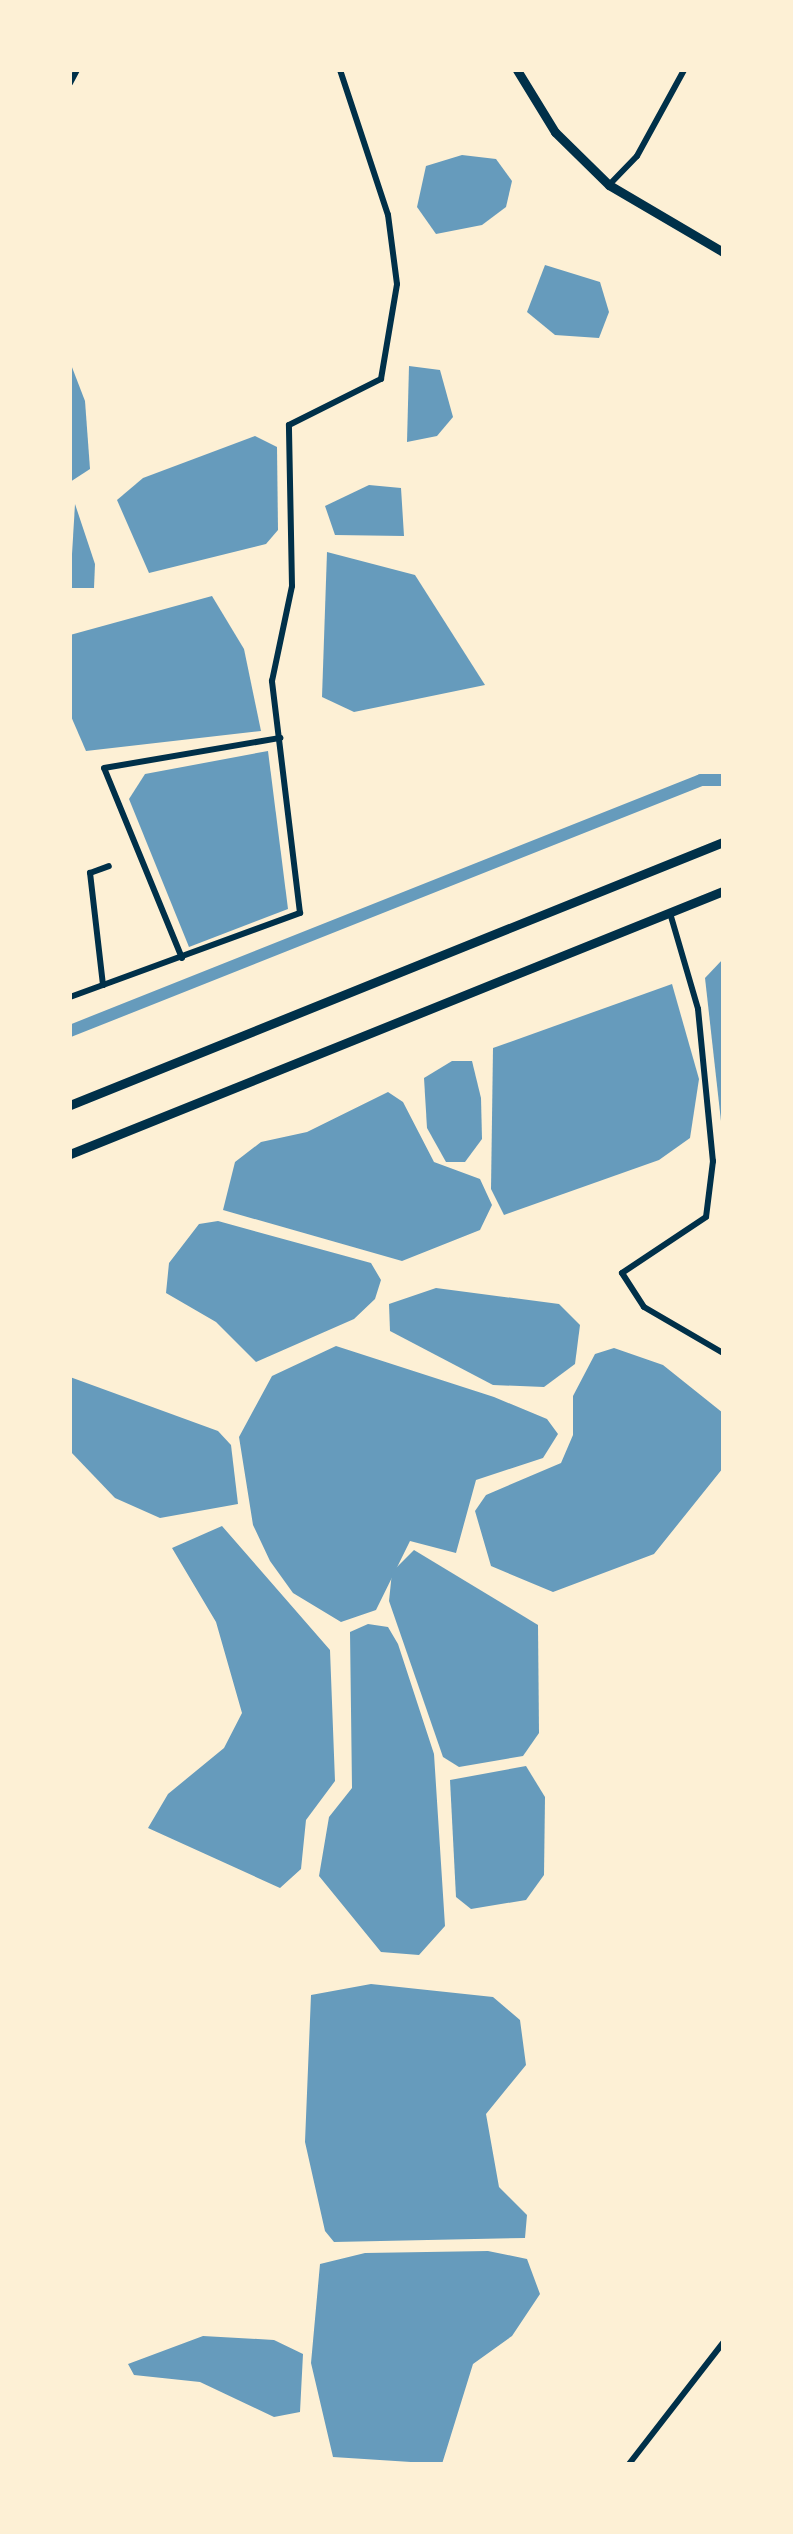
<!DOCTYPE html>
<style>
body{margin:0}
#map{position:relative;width:793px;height:2534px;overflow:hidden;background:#fdf0d5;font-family:Figtree,sans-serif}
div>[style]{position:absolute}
.water>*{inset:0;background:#669bbc}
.canal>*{height:12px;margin:-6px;padding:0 6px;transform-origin:6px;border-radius:6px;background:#669bbc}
.minor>*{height:6px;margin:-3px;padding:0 3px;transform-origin:3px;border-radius:3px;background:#003049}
.secondary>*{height:9px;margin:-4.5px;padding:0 4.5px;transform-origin:4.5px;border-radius:4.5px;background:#003049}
span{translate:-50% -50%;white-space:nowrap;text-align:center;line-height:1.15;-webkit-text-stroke:8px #fdf0d5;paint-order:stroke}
.frame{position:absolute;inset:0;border:72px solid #fdf0d5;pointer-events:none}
</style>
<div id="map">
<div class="water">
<i style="clip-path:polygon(462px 155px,496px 159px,512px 181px,506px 207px,482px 225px,436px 234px,417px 207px,426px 166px)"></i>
<i style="clip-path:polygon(545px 265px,600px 282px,609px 312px,599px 338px,555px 335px,527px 312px)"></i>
<i style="clip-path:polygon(70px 362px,85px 401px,90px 469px,70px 482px)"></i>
<i style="clip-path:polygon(409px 366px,440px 370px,453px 417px,437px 436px,407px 442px)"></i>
<i style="clip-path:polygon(255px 436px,277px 447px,278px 530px,266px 544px,149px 573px,117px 500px,143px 478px)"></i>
<i style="clip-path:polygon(369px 485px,401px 488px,404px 536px,335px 535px,325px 506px)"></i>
<i style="clip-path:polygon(75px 504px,95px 564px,94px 588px,70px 588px)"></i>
<i style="clip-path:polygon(327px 552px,415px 575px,485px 685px,354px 712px,322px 697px)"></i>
<i style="clip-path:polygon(212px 596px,244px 649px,261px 731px,86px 751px,70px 714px,70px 635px)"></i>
<i style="clip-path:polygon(268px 751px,288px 909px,189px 947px,129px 799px,145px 774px)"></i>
<i style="clip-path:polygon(723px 959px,723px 1139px,705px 978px)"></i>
<i style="clip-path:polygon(672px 984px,699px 1079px,690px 1138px,659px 1160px,504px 1215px,491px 1189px,493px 1048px)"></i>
<i style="clip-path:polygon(452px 1061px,472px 1061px,481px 1098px,482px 1139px,465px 1162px,446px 1162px,427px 1128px,424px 1078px)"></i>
<i style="clip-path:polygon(388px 1092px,403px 1102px,434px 1162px,480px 1179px,492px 1205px,480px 1230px,402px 1261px,223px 1210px,235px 1162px,261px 1142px,307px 1132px)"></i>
<i style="clip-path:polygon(218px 1221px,371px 1263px,381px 1280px,375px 1299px,354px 1319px,256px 1362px,216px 1322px,166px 1293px,169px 1263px,199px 1224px)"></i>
<i style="clip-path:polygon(436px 1288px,559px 1304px,580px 1325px,575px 1364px,544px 1387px,493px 1385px,390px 1331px,389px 1304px)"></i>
<i style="clip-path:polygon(336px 1346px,494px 1397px,547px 1419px,558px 1434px,543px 1458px,476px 1480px,456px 1553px,410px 1541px,376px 1610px,341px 1622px,293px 1593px,270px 1561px,253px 1525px,239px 1437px,272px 1376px)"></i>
<i style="clip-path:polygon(614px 1348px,663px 1365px,723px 1413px,723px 1468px,654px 1554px,553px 1592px,491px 1566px,475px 1511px,486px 1495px,561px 1463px,573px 1435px,573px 1396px,595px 1354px)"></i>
<i style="clip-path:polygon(70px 1377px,218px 1431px,231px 1445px,238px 1504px,160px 1518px,115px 1498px,70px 1451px)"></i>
<i style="clip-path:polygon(222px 1526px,330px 1650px,335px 1781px,306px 1820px,301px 1869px,280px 1888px,148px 1828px,168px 1794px,224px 1748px,242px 1713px,216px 1622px,172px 1548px)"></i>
<i style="clip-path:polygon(414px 1550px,538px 1625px,539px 1733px,523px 1756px,459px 1767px,443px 1757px,389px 1601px,392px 1572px)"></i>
<i style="clip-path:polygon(368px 1624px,388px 1627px,398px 1644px,434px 1754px,445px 1926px,419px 1955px,381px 1952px,319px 1876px,329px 1817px,352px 1788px,350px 1632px)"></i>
<i style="clip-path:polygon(526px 1766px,545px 1797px,544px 1875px,526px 1900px,471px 1909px,456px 1897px,450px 1780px)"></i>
<i style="clip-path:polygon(371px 1984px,493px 1997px,520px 2020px,526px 2065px,486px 2114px,499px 2187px,527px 2215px,525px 2238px,334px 2242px,325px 2231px,305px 2142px,311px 1995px)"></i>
<i style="clip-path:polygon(488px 2251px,527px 2259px,540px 2294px,512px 2336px,473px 2364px,442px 2464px,333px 2457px,311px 2363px,320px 2264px,365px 2253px)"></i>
<i style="clip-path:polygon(203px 2336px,274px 2340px,303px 2354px,300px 2412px,274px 2417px,200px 2382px,134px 2375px,128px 2364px)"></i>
</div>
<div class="canal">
<i style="left:70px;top:1031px;width:679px;rotate:-21.69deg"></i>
<i style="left:701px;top:780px;width:22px"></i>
</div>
<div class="minor">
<i style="left:70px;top:83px;width:15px;rotate:-62deg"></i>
<i style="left:609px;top:185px;width:40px;rotate:-46deg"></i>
<i style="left:637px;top:156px;width:98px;rotate:-61.3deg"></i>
<i style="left:670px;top:913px;width:100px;rotate:73.7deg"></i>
<i style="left:698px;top:1009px;width:153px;rotate:84.4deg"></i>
<i style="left:713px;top:1161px;width:56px;rotate:97.1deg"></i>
<i style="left:706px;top:1217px;width:101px;rotate:146.3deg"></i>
<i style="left:622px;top:1273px;width:40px;rotate:57.1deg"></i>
<i style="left:644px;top:1307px;width:91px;rotate:30.2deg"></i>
<i style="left:182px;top:958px;width:205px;rotate:-112.3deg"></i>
<i style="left:104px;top:768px;width:179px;rotate:-9.7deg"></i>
<i style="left:103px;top:985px;width:210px;rotate:-20.1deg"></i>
<i style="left:300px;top:913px;width:234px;rotate:-96.9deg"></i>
<i style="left:272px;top:681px;width:97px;rotate:-78.1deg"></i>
<i style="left:292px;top:586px;width:161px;rotate:-91.1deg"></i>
<i style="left:289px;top:425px;width:103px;rotate:-26.6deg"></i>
<i style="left:381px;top:379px;width:96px;rotate:-80.4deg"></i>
<i style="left:397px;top:284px;width:70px;rotate:-97.4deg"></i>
<i style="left:388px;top:215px;width:153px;rotate:-108.3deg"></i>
<i style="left:70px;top:997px;width:35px;rotate:-20deg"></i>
<i style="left:103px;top:985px;width:113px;rotate:-96.6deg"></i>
<i style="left:90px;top:873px;width:20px;rotate:-20deg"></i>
<i style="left:629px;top:2464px;width:153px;rotate:-52.2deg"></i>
</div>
<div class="secondary">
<i style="left:517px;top:70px;width:73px;rotate:58.5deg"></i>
<i style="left:555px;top:132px;width:76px;rotate:44.5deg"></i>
<i style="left:609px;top:185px;width:132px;rotate:30.4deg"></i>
<i style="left:70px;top:1105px;width:704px;rotate:-21.94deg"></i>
<i style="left:70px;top:1154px;width:704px;rotate:-21.94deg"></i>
</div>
<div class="frame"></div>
</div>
